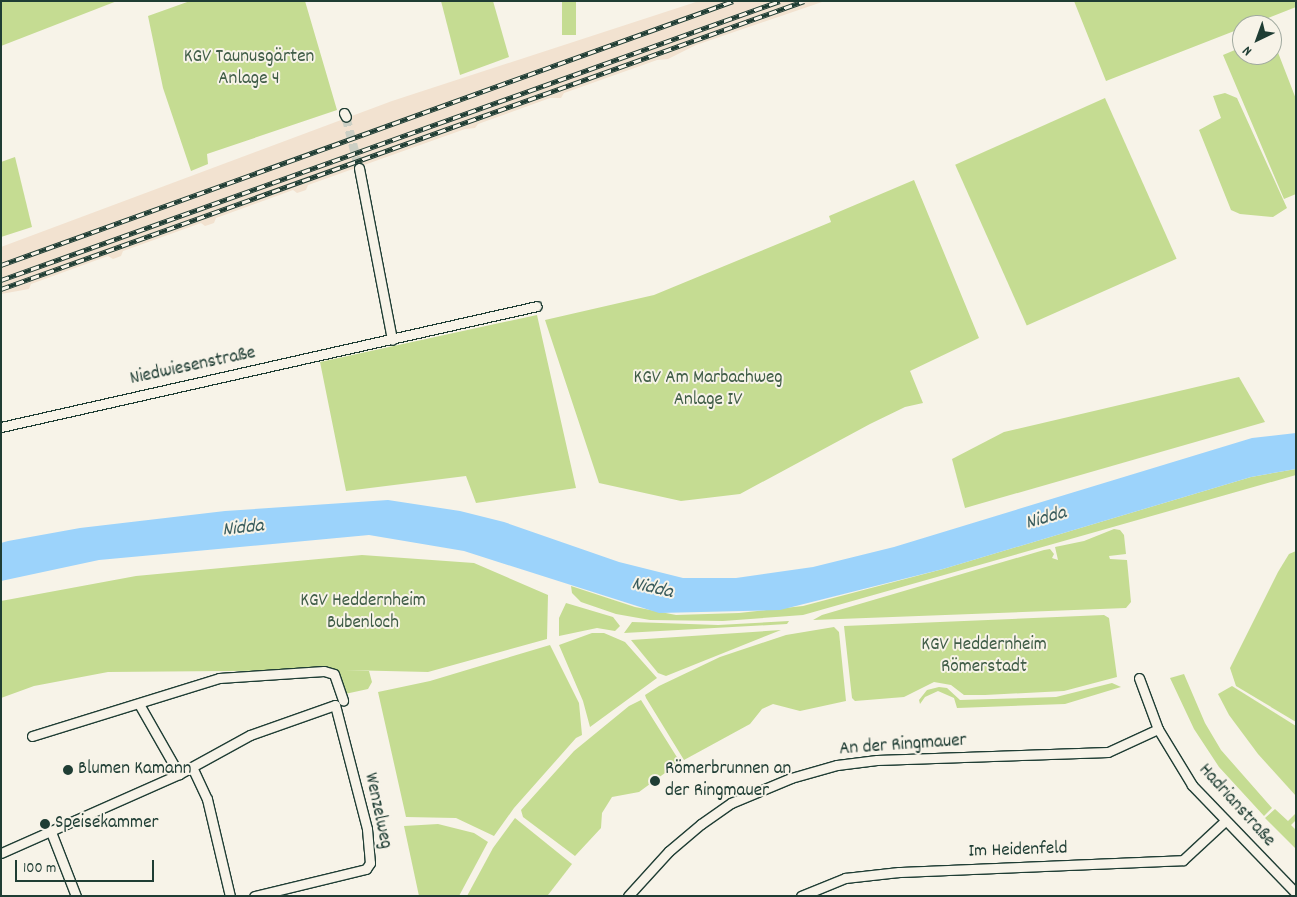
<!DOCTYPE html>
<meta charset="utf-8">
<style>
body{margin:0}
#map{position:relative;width:1297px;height:897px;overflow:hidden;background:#f7f3e8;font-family:Dekko,sans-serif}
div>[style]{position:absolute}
.built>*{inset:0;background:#f2e2d0}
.green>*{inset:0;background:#c5dc92;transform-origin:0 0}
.water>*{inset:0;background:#9cd3fb}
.minor-tunnel>*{height:9px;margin-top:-4.5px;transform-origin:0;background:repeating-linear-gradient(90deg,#cccfc4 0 9px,transparent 0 13.5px)}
.roads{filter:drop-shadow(1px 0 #1f3d34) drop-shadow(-1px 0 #1f3d34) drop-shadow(0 1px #1f3d34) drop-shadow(0 -1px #1f3d34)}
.minor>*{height:9px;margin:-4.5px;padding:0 4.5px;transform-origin:4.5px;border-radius:4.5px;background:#f7f3e8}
.rail>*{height:4.5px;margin-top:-2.25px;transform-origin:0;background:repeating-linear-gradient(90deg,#f7f3e8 0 8px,#1f3d34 0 16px);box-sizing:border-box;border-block:1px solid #1f3d34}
.dots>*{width:14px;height:14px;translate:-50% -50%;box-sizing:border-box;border:2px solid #f7f3e8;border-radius:50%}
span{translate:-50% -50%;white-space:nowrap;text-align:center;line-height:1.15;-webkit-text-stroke:4px #f7f3e8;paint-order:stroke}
.park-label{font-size:19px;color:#405d47}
.street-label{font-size:19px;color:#1f3d34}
.poi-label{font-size:19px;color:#1f3d34}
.left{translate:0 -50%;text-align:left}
.water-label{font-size:20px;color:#385b5c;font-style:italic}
.frame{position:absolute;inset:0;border:2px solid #1f3d34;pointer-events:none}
.north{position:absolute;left:1232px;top:15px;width:50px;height:50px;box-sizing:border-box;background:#f7f3e8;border:1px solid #a1aaa0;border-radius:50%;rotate:222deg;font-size:14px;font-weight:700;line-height:20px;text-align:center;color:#1f3d34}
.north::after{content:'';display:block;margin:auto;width:18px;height:22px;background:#1f3d34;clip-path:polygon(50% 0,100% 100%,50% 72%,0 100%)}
.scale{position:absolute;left:15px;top:860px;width:139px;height:22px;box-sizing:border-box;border:2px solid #1f3d34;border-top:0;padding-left:6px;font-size:15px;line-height:18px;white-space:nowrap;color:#1f3d34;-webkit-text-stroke:4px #f7f3e8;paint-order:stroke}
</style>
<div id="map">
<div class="built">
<i style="clip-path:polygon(699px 1px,825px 1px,696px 45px,668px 59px,657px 60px,564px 93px,561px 98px,550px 98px,478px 124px,475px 128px,465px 129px,308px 185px,306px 190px,297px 193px,293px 190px,216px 218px,214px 223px,205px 226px,201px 223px,123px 251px,121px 256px,113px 259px,108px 256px,31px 284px,29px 289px,1px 294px,1px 247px,392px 101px)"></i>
</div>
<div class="green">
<i style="clip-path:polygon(1px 1px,117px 1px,1px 46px)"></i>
<i style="clip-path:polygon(190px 1px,305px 1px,337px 110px,207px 154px,208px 164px,191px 171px,163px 88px,148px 16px)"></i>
<i style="clip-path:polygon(441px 1px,493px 1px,509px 57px,460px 75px)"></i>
<i style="left:562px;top:1px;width:14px;height:34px"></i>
<i style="clip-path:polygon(1074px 1px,1296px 1px,1296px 7px,1250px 25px,1242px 25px,1242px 28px,1106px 81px)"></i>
<i style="clip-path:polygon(1272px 37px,1296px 99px,1296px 194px,1284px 199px,1223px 55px,1242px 47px,1242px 55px,1272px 55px)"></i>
<i style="clip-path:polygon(1225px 93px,1237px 98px,1287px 208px,1273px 217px,1240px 214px,1231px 210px,1199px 130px,1221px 118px,1213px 96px)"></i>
<i style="left:1105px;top:98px;width:176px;height:164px;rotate:66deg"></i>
<i style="clip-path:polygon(15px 157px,32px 227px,1px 237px,1px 162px)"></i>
<i style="clip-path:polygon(914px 180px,979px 338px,910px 371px,923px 403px,905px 407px,870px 424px,740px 494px,681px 501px,599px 483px,545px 320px,654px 295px,831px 222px,829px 216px)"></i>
<i style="clip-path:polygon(537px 315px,576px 488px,476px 503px,466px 476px,346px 491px,320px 362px)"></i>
<i style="clip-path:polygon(1239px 377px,1265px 422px,965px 508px,952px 459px,1004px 432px)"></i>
<i style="clip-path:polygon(1296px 469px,1296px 475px,803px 615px,723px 621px,650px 620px,616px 614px,581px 602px,572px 593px,571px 586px,635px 607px,676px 615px,739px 613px,803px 606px,943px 569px,1251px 477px)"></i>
<i style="clip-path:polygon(1114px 529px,1120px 530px,1124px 535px,1126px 554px,1109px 556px,1110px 559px,1127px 560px,1131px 602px,1126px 608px,813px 620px,822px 615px,1044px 550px,1050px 549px,1054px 554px,1052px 558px,1058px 560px,1055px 547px,1084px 541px)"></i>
<i style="clip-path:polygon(1296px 551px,1296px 722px,1236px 686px,1230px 668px,1278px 572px,1289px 554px)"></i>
<i style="clip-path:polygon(362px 555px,474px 563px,548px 595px,547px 639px,428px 672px,344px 670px,369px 671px,372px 682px,368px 689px,345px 694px,334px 670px,108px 672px,34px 686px,1px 698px,1px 601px,136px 576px)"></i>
<i style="clip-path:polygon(566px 603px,613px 617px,620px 626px,615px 631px,597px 628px,559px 636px,559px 618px)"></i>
<i style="clip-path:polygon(1104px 615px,1109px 618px,1117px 677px,1064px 691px,985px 695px,964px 695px,951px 685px,934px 682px,904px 697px,855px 701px,852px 698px,844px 626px)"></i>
<i style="clip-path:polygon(789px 621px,787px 624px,624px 633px,632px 622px,718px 625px)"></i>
<i style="clip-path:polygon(834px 627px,839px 632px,846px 701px,800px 711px,773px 704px,762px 709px,750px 724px,684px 760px,646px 698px,645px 695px,659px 686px,720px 657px,786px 635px)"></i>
<i style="clip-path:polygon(781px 630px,666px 676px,658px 673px,631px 640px)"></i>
<i style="clip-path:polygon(592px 633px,604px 633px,625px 642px,657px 678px,590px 727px,583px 701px,559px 645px)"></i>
<i style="clip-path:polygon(550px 645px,579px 703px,582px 735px,576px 738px,514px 808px,494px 836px,456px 818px,406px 817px,378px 692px,430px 681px)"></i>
<i style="clip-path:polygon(1184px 674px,1205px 723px,1221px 750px,1272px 808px,1264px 816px,1219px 767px,1194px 729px,1170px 678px)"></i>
<i style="clip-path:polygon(1112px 683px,1121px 687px,1065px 704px,957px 708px,954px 698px,938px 691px,925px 697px,920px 704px,919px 700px,927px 690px,939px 687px,947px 688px,960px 700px,1056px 697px)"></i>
<i style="clip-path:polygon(1232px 686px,1296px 726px,1296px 796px,1258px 754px,1229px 715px,1218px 694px)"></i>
<i style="clip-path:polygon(641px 700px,680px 762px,639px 792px,612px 797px,602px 813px,601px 828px,575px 856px,523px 817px,521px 810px,574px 751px,629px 706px)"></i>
<i style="clip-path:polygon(1275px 809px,1288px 821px,1296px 813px,1296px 820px,1291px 825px,1296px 830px,1296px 849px,1265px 818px)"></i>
<i style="clip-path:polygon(515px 818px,572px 864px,548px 895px,467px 896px,493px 848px)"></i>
<i style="clip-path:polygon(438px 824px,474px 833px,488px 842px,459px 896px,419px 896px,404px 826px)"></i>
</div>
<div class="water">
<i style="clip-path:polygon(1296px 433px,1296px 469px,1251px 477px,943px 569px,780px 610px,659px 613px,464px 551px,369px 535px,99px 560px,1px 581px,1px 543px,8px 541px,80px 528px,225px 511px,388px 500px,460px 511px,504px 522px,619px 562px,683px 578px,736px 578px,813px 567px,894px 547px,1252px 438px)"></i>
</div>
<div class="minor-tunnel">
<i style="left:346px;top:117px;width:53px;rotate:75.7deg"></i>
</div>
<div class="roads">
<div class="minor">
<i style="left:344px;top:113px;width:4px;rotate:63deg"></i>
<i style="left:359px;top:168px;width:175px;rotate:79.1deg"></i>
<i style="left:1px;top:427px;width:549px;rotate:-12.72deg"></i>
<i style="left:1139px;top:678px;width:54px;rotate:69.6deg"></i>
<i style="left:1158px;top:729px;width:66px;rotate:58.7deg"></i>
<i style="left:1192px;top:785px;width:150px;rotate:46.1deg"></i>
<i style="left:139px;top:704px;width:81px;rotate:60.3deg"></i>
<i style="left:32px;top:736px;width:196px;rotate:-17.2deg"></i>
<i style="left:219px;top:678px;width:105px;rotate:-3.8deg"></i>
<i style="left:324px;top:671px;width:10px;rotate:17deg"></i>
<i style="left:334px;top:674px;width:28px;rotate:71deg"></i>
<i style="left:192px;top:767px;width:35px;rotate:65deg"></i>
<i style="left:207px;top:799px;width:100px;rotate:76.7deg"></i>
<i style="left:51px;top:832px;width:69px;rotate:68.7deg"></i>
<i style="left:1px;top:853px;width:195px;rotate:-23.9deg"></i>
<i style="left:179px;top:774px;width:81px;rotate:-28.8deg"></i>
<i style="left:250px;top:735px;width:90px;rotate:-19.4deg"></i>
<i style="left:335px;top:705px;width:128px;rotate:75.5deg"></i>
<i style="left:367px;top:829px;width:34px;rotate:85deg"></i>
<i style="left:370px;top:863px;width:7px;rotate:124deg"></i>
<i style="left:366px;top:869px;width:115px;rotate:166.4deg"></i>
<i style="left:628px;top:896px;width:61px;rotate:-47.7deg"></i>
<i style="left:669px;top:851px;width:42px;rotate:-40.2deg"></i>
<i style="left:701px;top:824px;width:37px;rotate:-35deg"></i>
<i style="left:731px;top:803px;width:65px;rotate:-22.6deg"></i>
<i style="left:791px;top:778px;width:48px;rotate:-15.8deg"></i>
<i style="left:837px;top:765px;width:40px;rotate:-7.1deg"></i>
<i style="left:877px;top:760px;width:231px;rotate:-2deg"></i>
<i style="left:1108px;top:752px;width:55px;rotate:-24.7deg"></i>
<i style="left:801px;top:896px;width:48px;rotate:-22.2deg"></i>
<i style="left:845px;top:878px;width:54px;rotate:-6.3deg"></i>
<i style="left:899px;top:872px;width:284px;rotate:-2.4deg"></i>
<i style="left:1183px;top:860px;width:57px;rotate:-42.9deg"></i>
</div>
</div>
<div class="rail">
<i style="left:1px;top:265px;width:778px;rotate:-19.83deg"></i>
<i style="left:1px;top:280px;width:827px;rotate:-19.71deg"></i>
<i style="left:1px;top:289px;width:853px;rotate:-19.73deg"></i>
</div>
<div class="dots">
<i style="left:68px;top:770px;background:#1f3d34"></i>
<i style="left:655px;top:781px;background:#1f3d34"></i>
<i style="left:45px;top:824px;background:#1f3d34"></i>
</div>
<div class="park-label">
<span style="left:249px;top:69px">KGV Taunusgärten<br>Anlage 4</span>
<span style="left:708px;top:390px">KGV Am Marbachweg<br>Anlage IV</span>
<span style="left:363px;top:613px">KGV Heddernheim<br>Bubenloch</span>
<span style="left:984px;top:657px">KGV Heddernheim<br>Römerstadt</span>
</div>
<div class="street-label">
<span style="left:193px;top:367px;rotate:-12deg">Niedwiesenstraße</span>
<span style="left:903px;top:746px;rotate:-4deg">An der Ringmauer</span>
<span style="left:1236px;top:806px;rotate:48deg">Hadrianstraße</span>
<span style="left:377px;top:811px;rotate:78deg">Wenzelweg</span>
<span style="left:1018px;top:851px;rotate:-2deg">Im Heidenfeld</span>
</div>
<div class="poi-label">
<span class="left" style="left:78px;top:770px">Blumen Kamann</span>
<span class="left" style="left:665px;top:781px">Römerbrunnen an<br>der Ringmauer</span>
<span class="left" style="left:55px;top:824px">Speisekammer</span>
</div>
<div class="water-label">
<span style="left:1046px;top:519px;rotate:-16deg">Nidda</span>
<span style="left:243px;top:529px;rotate:-6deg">Nidda</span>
<span style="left:652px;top:589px;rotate:13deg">Nidda</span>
</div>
<div class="frame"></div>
<div class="north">N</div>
<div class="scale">100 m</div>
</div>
